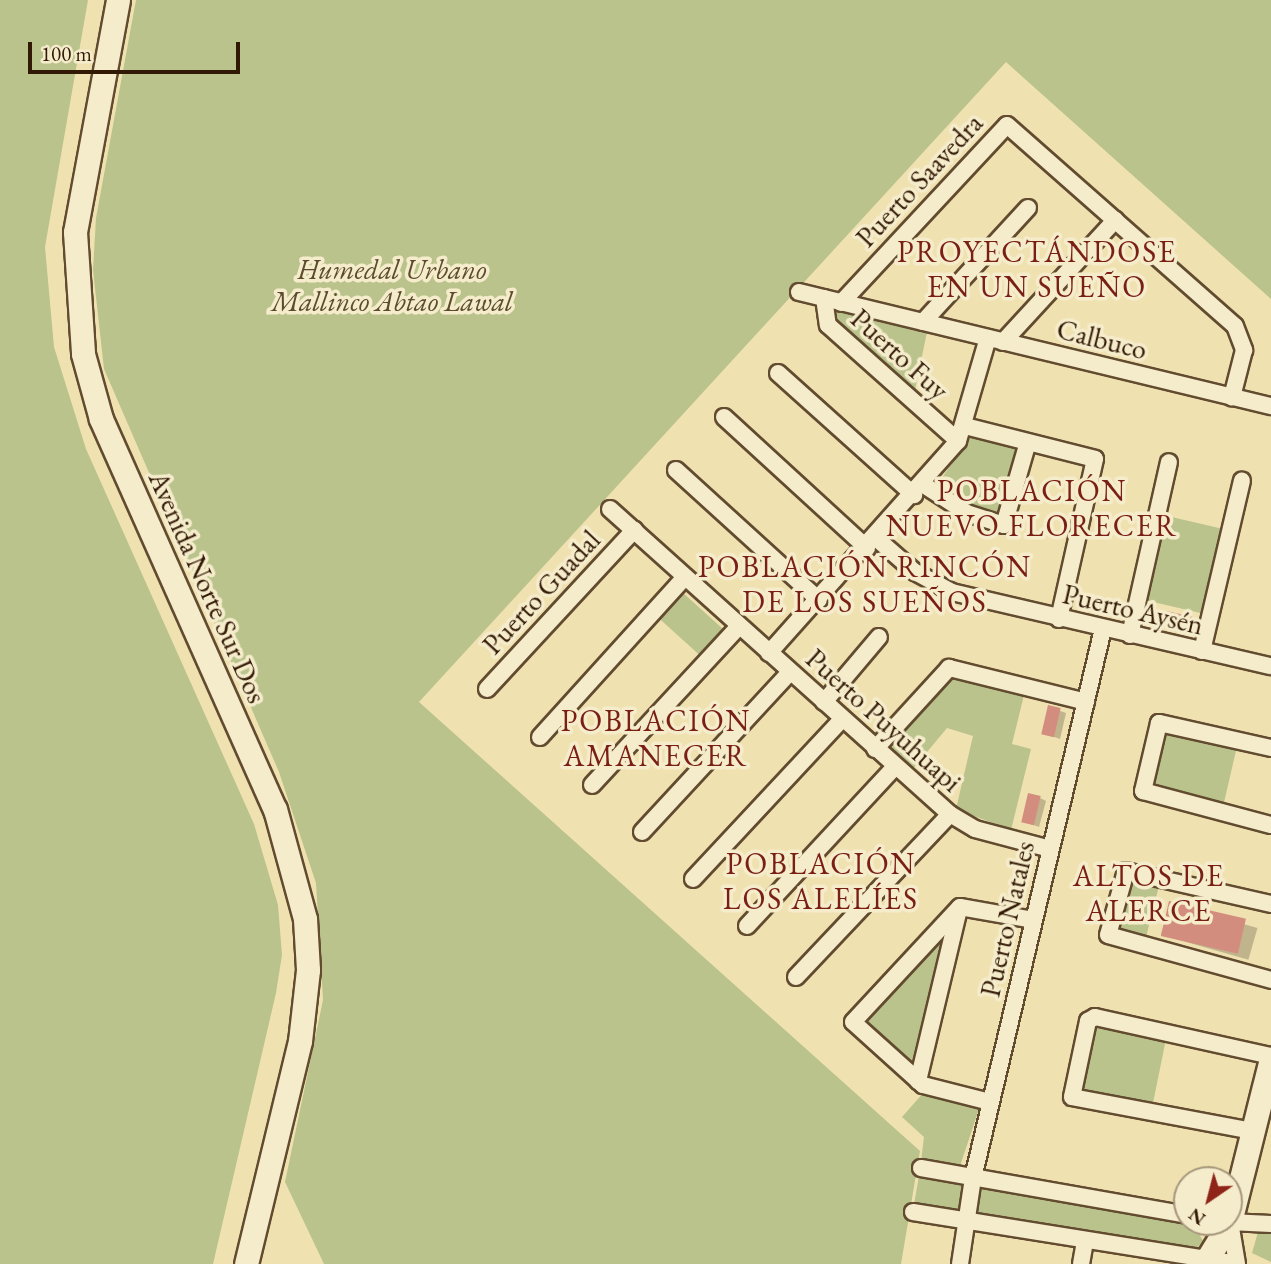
<!DOCTYPE html>
<meta charset="utf-8">
<style>
body{margin:0}
#map{position:relative;width:1271px;height:1264px;overflow:hidden;background:#f0e1b1;font-family:"EB Garamond",serif}
div>[style]{position:absolute}
.green>*{inset:0;background:#bac38c;transform-origin:0 0}
.shadow>*{inset:0;background:#0003;transform-origin:0 0}
.building>*{inset:0;background:#d28d7e;transform-origin:0 0}
.roads{filter:drop-shadow(2px 0 #624b2f) drop-shadow(-2px 0 #624b2f) drop-shadow(0 2px #624b2f) drop-shadow(0 -2px #624b2f)}
.street>*{height:16px;margin:-8px;padding:0 8px;transform-origin:8px;border-radius:8px;background:#f5eccc}
.secondary>*{height:23px;margin:-11.5px;padding:0 11.5px;transform-origin:11.5px;border-radius:11.5px;background:#f5eccc}
span{translate:-50% -50%;white-space:nowrap;text-align:center;line-height:1.15;-webkit-text-stroke:7px #f5eccc;paint-order:stroke}
.street-label{font-size:28px;color:#321904}
.park-label{font-size:28px;color:#5b4c2d;font-style:italic}
.neighbourhood-label{font-size:30px;color:#7a1f14;letter-spacing:2px}
.north{position:absolute;left:1173px;top:1166px;width:70px;height:70px;box-sizing:border-box;background:#f5eccc;border:2px solid #a7987c;border-radius:50%;rotate:215deg;font-size:19px;font-weight:700;line-height:28px;text-align:center;color:#321904}
.north::after{content:'';display:block;margin:auto;width:24px;height:32px;background:#8f2418;clip-path:polygon(50% 0,100% 100%,50% 72%,0 100%)}
.scale{position:absolute;left:28px;top:42px;width:212px;height:32px;box-sizing:border-box;border:4px solid #321904;border-top:0;padding-left:9px;font-size:21px;line-height:24px;white-space:nowrap;color:#321904;-webkit-text-stroke:5px #f5eccc;paint-order:stroke}
</style>
<div id="map">
<div class="green">
<i style="clip-path:polygon(0 0,88px 0,45px 247px,54px 347px,86px 449px,254px 824px,278px 905px,282px 955px,276px 993px,213px 1264px,0 1264px)"></i>
<i style="clip-path:polygon(136px 0,1271px 0,1271px 299px,1006px 62px,419px 702px,920px 1151px,901px 1264px,324px 1264px,285px 1182px,323px 1000px,316px 883px,279px 772px,104px 369px,93px 270px,96px 218px)"></i>
<i style="clip-path:polygon(835px 310px,927px 332px,914px 395px,836px 327px)"></i>
<i style="clip-path:polygon(973px 434px,1020px 446px,1004px 516px,996px 521px,936px 486px)"></i>
<i style="left:1163px;top:515px;width:64px;height:87px;rotate:13deg"></i>
<i style="left:682px;top:592px;width:57px;height:35px;rotate:42deg"></i>
<i style="clip-path:polygon(951px 673px,1025px 691px,1012px 744px,1031px 749px,1011px 830px,956px 809px,973px 736px,947px 728px,912px 770px,889px 751px)"></i>
<i style="left:1163px;top:729px;width:76px;height:63px;rotate:13deg"></i>
<i style="clip-path:polygon(1127px 879px,1160px 882px,1144px 945px,1118px 939px,1115px 921px)"></i>
<i style="clip-path:polygon(947px 933px,914px 1068px,863px 1026px,863px 1016px)"></i>
<i style="clip-path:polygon(1093px 1024px,1166px 1039px,1152px 1108px,1084px 1096px,1076px 1085px)"></i>
<i style="clip-path:polygon(924px 1092px,980px 1106px,960px 1166px,921px 1161px,924px 1137px,902px 1117px)"></i>
<i style="left:919px;top:1176px;width:48px;height:28px;rotate:10deg"></i>
<i style="clip-path:polygon(981px 1187px,1193px 1223px,1203px 1241px,1195px 1250px,976px 1215px)"></i>
<i style="clip-path:polygon(1258px 1232px,1271px 1232px,1271px 1262px,1252px 1253px)"></i>
</div>
<div class="shadow">
<i style="clip-path:polygon(1191px 619px,1195px 631px,1167px 622px)"></i>
<i style="clip-path:polygon(1049px 707px,1066px 713px,1060px 739px,1043px 733px)"></i>
<i style="clip-path:polygon(937px 763px,957px 781px,950px 788px,924px 767px)"></i>
<i style="clip-path:polygon(1040px 798px,1046px 801px,1039px 827px,1022px 821px)"></i>
<i style="left:1170px;top:903px;width:91px;height:33px;rotate:16deg"></i>
</div>
<div class="building">
<i style="left:1167px;top:611px;width:26px;height:12px;rotate:13deg"></i>
<i style="left:1048px;top:705px;width:13px;height:30px;rotate:13deg"></i>
<i style="left:931px;top:757px;width:29px;height:13px;rotate:44deg"></i>
<i style="left:1028px;top:793px;width:13px;height:30px;rotate:13deg"></i>
<i style="left:1169px;top:901px;width:79px;height:36px;rotate:13deg"></i>
</div>
<div class="roads">
<div class="street">
<i style="left:799px;top:292px;width:486px;rotate:13.6deg"></i>
<i style="left:824px;top:298px;width:27px;rotate:82deg"></i>
<i style="left:828px;top:325px;width:174px;rotate:41.7deg"></i>
<i style="left:841px;top:303px;width:243px;rotate:-47deg"></i>
<i style="left:1007px;top:125px;width:304px;rotate:41.4deg"></i>
<i style="left:1235px;top:326px;width:26px;rotate:69deg"></i>
<i style="left:1244px;top:350px;width:49px;rotate:104.3deg"></i>
<i style="left:923px;top:322px;width:155px;rotate:-47.4deg"></i>
<i style="left:1003px;top:342px;width:166px;rotate:-47.4deg"></i>
<i style="left:778px;top:373px;width:183px;rotate:41.9deg"></i>
<i style="left:724px;top:417px;width:194px;rotate:42.5deg"></i>
<i style="left:965px;top:426px;width:134px;rotate:14.2deg"></i>
<i style="left:1095px;top:459px;width:164px;rotate:102.7deg"></i>
<i style="left:676px;top:470px;width:193px;rotate:42.3deg"></i>
<i style="left:924px;top:485px;width:51px;rotate:33.1deg"></i>
<i style="left:967px;top:513px;width:39px;rotate:18deg"></i>
<i style="left:1004px;top:525px;width:86px;rotate:-73.9deg"></i>
<i style="left:610px;top:509px;width:457px;rotate:41.9deg"></i>
<i style="left:950px;top:814px;width:29px;rotate:31deg"></i>
<i style="left:975px;top:829px;width:78px;rotate:14.9deg"></i>
<i style="left:876px;top:538px;width:52px;rotate:41.1deg"></i>
<i style="left:915px;top:572px;width:42px;rotate:28.4deg"></i>
<i style="left:952px;top:592px;width:327px;rotate:13.1deg"></i>
<i style="left:1130px;top:635px;width:177px;rotate:-77.3deg"></i>
<i style="left:1202px;top:651px;width:175px;rotate:-76.8deg"></i>
<i style="left:769px;top:653px;width:284px;rotate:-48.3deg"></i>
<i style="left:958px;top:441px;width:107px;rotate:-73.8deg"></i>
<i style="left:487px;top:689px;width:217px;rotate:-47.2deg"></i>
<i style="left:824px;top:702px;width:85px;rotate:-49.8deg"></i>
<i style="left:540px;top:737px;width:216px;rotate:-47.8deg"></i>
<i style="left:1271px;top:748px;width:115px;rotate:-167.4deg"></i>
<i style="left:1159px;top:723px;width:70px;rotate:103.2deg"></i>
<i style="left:1143px;top:791px;width:132px;rotate:14.9deg"></i>
<i style="left:875px;top:749px;width:110px;rotate:-47.6deg"></i>
<i style="left:949px;top:668px;width:141px;rotate:13.9deg"></i>
<i style="left:592px;top:785px;width:217px;rotate:-47.2deg"></i>
<i style="left:642px;top:832px;width:218px;rotate:-47.2deg"></i>
<i style="left:693px;top:879px;width:219px;rotate:-47deg"></i>
<i style="left:1271px;top:904px;width:149px;rotate:-167.2deg"></i>
<i style="left:1126px;top:871px;width:66px;rotate:105.7deg"></i>
<i style="left:1108px;top:935px;width:169px;rotate:15.4deg"></i>
<i style="left:747px;top:926px;width:217px;rotate:-47.1deg"></i>
<i style="left:796px;top:977px;width:224px;rotate:-46.6deg"></i>
<i style="left:918px;top:1081px;width:177px;rotate:-76.6deg"></i>
<i style="left:990px;top:1102px;width:69px;rotate:-165.8deg"></i>
<i style="left:923px;top:1085px;width:94px;rotate:-138deg"></i>
<i style="left:853px;top:1022px;width:157px;rotate:-47.1deg"></i>
<i style="left:960px;top:907px;width:74px;rotate:10.1deg"></i>
<i style="left:1252px;top:1131px;width:183px;rotate:-169.3deg"></i>
<i style="left:1072px;top:1097px;width:78px;rotate:-78.1deg"></i>
<i style="left:1088px;top:1021px;width:8px;rotate:-30deg"></i>
<i style="left:1095px;top:1017px;width:180px;rotate:12.5deg"></i>
<i style="left:921px;top:1168px;width:270px;rotate:10deg"></i>
<i style="left:913px;top:1212px;width:327px;rotate:9.1deg"></i>
<i style="left:1229px;top:1222px;width:42px;rotate:2.7deg"></i>
<i style="left:1230px;top:1222px;width:43px;rotate:80.5deg"></i>
<i style="left:960px;top:1264px;width:87px;rotate:-81.4deg"></i>
<i style="left:973px;top:1178px;width:564px;rotate:-76.68deg"></i>
<i style="left:1081px;top:1264px;width:23px;rotate:-80deg"></i>
</div>
<div class="secondary">
<i style="left:118px;top:0;width:236px;rotate:100.5deg"></i>
<i style="left:75px;top:232px;width:122px;rotate:86.2deg"></i>
<i style="left:83px;top:354px;width:67px;rotate:74.5deg"></i>
<i style="left:101px;top:419px;width:427px;rotate:66deg"></i>
<i style="left:275px;top:809px;width:114px;rotate:74.7deg"></i>
<i style="left:305px;top:919px;width:51px;rotate:86.6deg"></i>
<i style="left:308px;top:970px;width:71px;rotate:96.4deg"></i>
<i style="left:300px;top:1041px;width:229px;rotate:103.6deg"></i>
<i style="left:1204px;top:1264px;width:49px;rotate:-58.2deg"></i>
<i style="left:1230px;top:1222px;width:168px;rotate:-75.9deg"></i>
</div>
</div>
<div class="street-label">
<span style="left:919px;top:180px;rotate:-47deg">Puerto Saavedra</span>
<span style="left:1102px;top:339px;rotate:14deg">Calbuco</span>
<span style="left:900px;top:354px;rotate:42deg">Puerto Fuy</span>
<span style="left:208px;top:587px;rotate:66deg">Avenida Norte Sur Dos</span>
<span style="left:541px;top:592px;rotate:-47deg">Puerto Guadal</span>
<span style="left:1133px;top:609px;rotate:13deg">Puerto Aysén</span>
<span style="left:884px;top:720px;rotate:42deg">Puerto Puyuhuapi</span>
<span style="left:1007px;top:919px;rotate:-77deg">Puerto Natales</span>
</div>
<div class="park-label">
<span style="left:392px;top:285px">Humedal Urbano<br>Mallinco Abtao Lawal</span>
</div>
<div class="neighbourhood-label">
<span style="left:1037px;top:269px">PROYECTÁNDOSE<br>EN UN SUEÑO</span>
<span style="left:1032px;top:508px">POBLACIÓN<br>NUEVO FLORECER</span>
<span style="left:865px;top:584px">POBLACIÓN RINCÓN<br>DE LOS SUEÑOS</span>
<span style="left:656px;top:738px">POBLACIÓN<br>AMANECER</span>
<span style="left:821px;top:881px">POBLACIÓN<br>LOS ALELÍES</span>
<span style="left:1149px;top:893px">ALTOS DE<br>ALERCE</span>
</div>
<div class="north">N</div>
<div class="scale">100 m</div>
</div>
